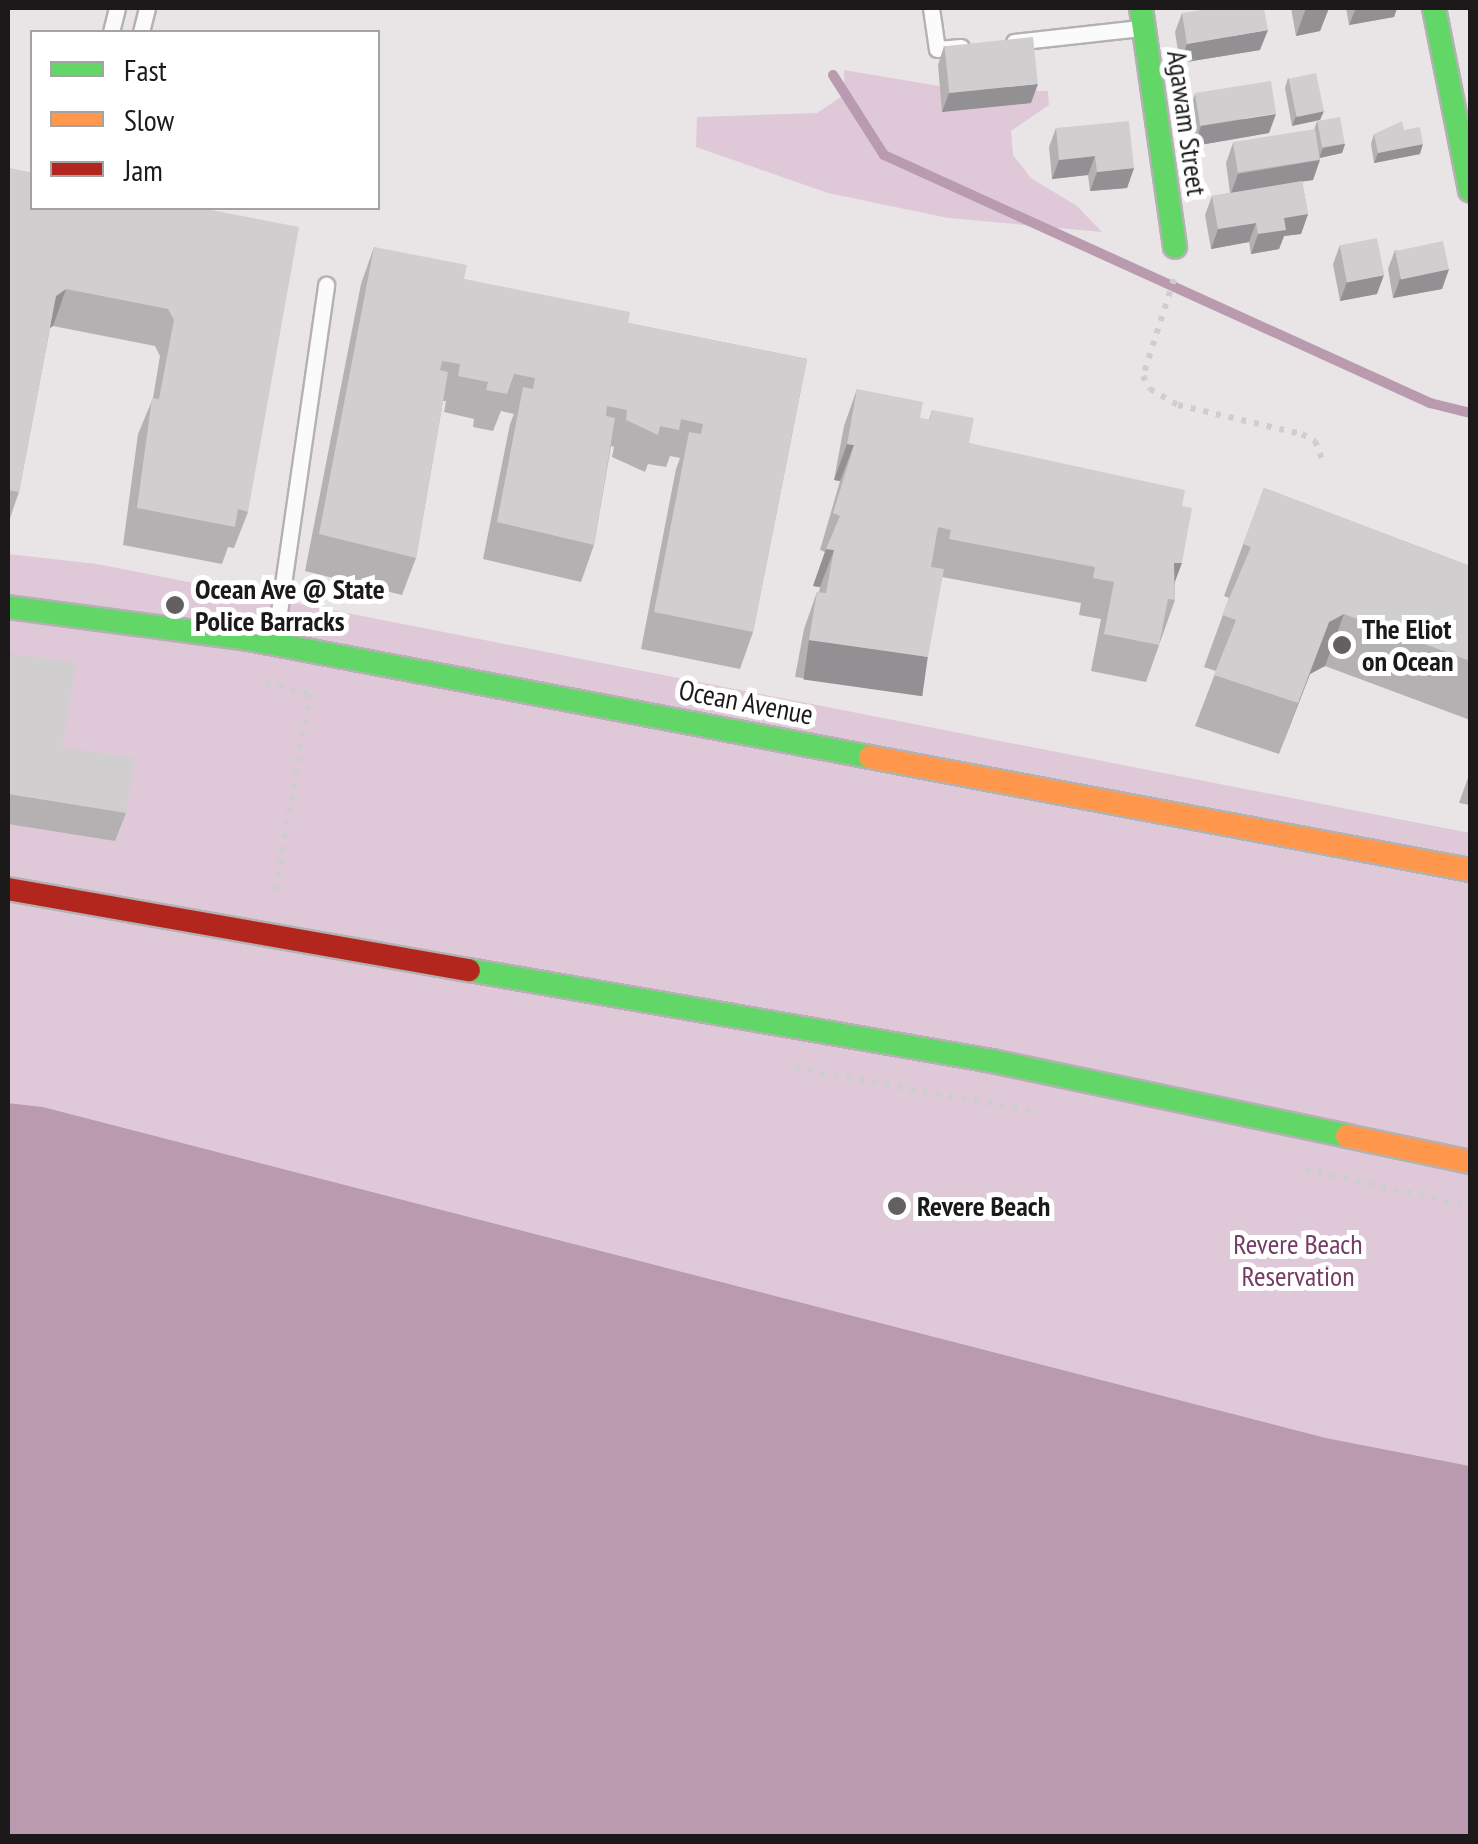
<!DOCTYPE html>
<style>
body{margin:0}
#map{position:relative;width:1478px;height:1844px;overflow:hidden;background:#e9e5e7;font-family:"PT Sans Narrow",sans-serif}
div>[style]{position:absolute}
.green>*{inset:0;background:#dfc9d8}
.water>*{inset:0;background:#b99aaf}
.stream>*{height:10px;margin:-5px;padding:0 5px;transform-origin:5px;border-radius:5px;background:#b99aaf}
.path>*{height:6px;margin-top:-3px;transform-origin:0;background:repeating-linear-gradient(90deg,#cfcece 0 5px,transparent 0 13px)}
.roads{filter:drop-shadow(2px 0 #b4b1b3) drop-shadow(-2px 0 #b4b1b3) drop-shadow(0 2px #b4b1b3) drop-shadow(0 -2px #b4b1b3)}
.lane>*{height:15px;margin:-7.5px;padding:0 7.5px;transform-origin:7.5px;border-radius:7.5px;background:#fcfbfb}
.fast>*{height:22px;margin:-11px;padding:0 11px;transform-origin:11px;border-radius:11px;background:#63d668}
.slow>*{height:22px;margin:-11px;padding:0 11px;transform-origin:11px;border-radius:11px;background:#ff974d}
.jam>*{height:22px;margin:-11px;padding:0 11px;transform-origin:11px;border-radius:11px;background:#b3261e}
.wall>*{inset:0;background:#b4b1b3}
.shaded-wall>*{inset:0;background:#929092;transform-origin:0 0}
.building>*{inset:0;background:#d1ced0;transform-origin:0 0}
.dots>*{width:28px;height:28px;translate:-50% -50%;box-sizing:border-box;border:5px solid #fff;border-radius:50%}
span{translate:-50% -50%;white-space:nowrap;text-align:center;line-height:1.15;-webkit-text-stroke:10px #fff;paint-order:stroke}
.street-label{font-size:28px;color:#1c191b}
.poi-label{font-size:28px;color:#1c191b;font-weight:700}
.left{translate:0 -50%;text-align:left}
.park-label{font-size:28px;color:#753c65}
.frame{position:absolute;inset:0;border:10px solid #1c191b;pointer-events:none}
.legend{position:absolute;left:30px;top:30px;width:350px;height:180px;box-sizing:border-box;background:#fff;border:2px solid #a4a3a4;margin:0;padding:12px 18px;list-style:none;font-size:30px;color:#1c191b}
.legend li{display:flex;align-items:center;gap:20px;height:50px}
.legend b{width:50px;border:2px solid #a4a3a4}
</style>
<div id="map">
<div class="green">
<i style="clip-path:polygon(844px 70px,963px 90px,1048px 91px,1049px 105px,1011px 131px,1013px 155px,1031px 178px,1077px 206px,1102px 232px,948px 218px,828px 193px,696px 147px,697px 117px,817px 113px,844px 95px)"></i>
<i style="clip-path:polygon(8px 554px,97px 564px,1470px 833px,1470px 1466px,1326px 1438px,43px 1107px,8px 1103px)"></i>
</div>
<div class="water">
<i style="clip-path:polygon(8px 1103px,43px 1107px,1326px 1438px,1470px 1466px,1470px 1836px,8px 1836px)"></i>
</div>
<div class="stream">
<i style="left:833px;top:75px;width:95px;rotate:57.5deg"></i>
<i style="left:884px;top:155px;width:600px;rotate:24.43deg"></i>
<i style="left:1430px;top:403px;width:41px;rotate:14deg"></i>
</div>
<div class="path">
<i style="left:1174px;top:279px;width:102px;rotate:107.7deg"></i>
<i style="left:1143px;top:376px;width:15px;rotate:62deg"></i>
<i style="left:1150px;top:389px;width:32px;rotate:30deg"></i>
<i style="left:1178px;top:405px;width:127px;rotate:13.2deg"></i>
<i style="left:1302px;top:434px;width:15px;rotate:28deg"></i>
<i style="left:1315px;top:441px;width:26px;rotate:69deg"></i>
<i style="left:265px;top:684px;width:46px;rotate:11.3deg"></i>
<i style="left:310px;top:693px;width:204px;rotate:99.9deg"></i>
<i style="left:795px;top:1068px;width:248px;rotate:10.2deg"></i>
<i style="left:1305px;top:1169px;width:169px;rotate:12.6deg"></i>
</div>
<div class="roads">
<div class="lane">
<i style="left:931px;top:8px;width:41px;rotate:81.7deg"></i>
<i style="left:937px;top:49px;width:24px;rotate:-5deg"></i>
<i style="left:111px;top:32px;width:25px;rotate:-76deg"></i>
<i style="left:141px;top:32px;width:25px;rotate:-76deg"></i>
<i style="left:1014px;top:42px;width:127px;rotate:-6.3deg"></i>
<i style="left:275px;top:640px;width:359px;rotate:-81.8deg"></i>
</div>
<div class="fast">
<i style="left:1141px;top:8px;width:241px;rotate:81.9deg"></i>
<i style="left:1434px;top:8px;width:186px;rotate:78.8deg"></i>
<i style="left:8px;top:607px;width:242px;rotate:7.6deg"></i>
<i style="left:248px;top:639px;width:633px;rotate:10.74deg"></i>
<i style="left:469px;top:970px;width:531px;rotate:9.87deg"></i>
<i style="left:992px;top:1061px;width:363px;rotate:11.9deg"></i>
</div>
<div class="slow">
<i style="left:870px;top:757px;width:611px;rotate:10.67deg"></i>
<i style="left:1347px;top:1136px;width:126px;rotate:11.9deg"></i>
</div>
<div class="jam">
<i style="left:8px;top:889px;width:468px;rotate:10deg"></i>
</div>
</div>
<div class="wall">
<i style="clip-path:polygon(1291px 8px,1329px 8px,1320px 31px,1296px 36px)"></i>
<i style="clip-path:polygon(1346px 8px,1397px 8px,1394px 17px,1349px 25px)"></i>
<i style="clip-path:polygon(1182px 13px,1260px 50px,1180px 63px,1175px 32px)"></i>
<i style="clip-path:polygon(944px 46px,1031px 103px,942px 112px,938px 65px)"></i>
<i style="clip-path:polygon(1288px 78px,1324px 111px,1292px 126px,1285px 88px)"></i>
<i style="clip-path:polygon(1195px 94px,1269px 133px,1194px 146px,1188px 113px)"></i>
<i style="clip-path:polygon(1317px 121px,1345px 144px,1342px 153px,1320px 158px,1313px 180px,1302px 181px,1308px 214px,1301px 234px,1284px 236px,1279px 249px,1251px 254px,1249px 242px,1211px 249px,1205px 215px,1212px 196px,1230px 193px,1226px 163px,1233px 143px,1314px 130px)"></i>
<i style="clip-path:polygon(1056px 128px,1134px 168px,1127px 188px,1090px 191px,1088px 175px,1052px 179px,1049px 147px)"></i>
<i style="clip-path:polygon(1404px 130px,1420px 154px,1374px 163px,1371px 144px,1374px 134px)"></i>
<i style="clip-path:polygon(8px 168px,201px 208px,248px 512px,234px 548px,228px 547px,222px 564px,123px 545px,138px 434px,153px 398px,160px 356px,155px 346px,53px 326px,50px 328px,19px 492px,8px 524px)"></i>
<i style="clip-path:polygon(1340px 245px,1377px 294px,1340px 301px,1333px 264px)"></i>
<i style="clip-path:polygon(374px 247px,464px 279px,628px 323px,807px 359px,753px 632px,740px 669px,641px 649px,676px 469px,680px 458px,670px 456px,666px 467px,648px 464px,645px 472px,612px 457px,614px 447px,611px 446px,594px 545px,581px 582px,483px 559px,510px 424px,514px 414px,501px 411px,493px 431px,473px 427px,474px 419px,444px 412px,446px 401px,443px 401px,416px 558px,402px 595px,305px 571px,361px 284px)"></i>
<i style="clip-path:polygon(1395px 250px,1449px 269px,1442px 289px,1393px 298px,1388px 269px)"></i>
<i style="clip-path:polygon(857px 389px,920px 418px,929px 420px,932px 410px,969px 443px,1182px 506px,1175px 582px,1175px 600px,1146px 682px,1091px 671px,1101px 619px,1079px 615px,1081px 603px,942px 577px,914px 694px,795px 677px,804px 629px,817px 592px,819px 592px,820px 587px,813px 586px,825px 552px,820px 550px,840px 481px,834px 480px,844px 426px)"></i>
<i style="clip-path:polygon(1264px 488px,1470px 566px,1470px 720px,1325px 666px,1310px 674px,1279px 754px,1195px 726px,1216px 671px,1204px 667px,1229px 598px,1224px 596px)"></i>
<i style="clip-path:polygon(8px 653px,62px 747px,126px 813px,115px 841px,8px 824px)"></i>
<i style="clip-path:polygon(1470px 772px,1470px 805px,1459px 803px)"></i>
</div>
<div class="shaded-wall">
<i style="clip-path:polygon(1306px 8px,1329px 8px,1320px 31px,1296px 36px)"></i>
<i style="clip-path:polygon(1356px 8px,1397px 8px,1394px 17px,1349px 25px)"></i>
<i style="clip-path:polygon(1268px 30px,1260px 50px,1180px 63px,1187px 44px)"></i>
<i style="clip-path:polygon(1038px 84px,1031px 103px,942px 112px,949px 93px)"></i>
<i style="clip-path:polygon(1324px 111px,1320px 120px,1292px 126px,1296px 116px)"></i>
<i style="clip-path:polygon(1276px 114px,1269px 133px,1194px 146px,1201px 126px)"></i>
<i style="clip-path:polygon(1345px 144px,1342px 153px,1319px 158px,1323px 148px)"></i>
<i style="clip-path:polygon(1423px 144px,1420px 154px,1374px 163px,1378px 153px)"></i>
<i style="clip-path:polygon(1095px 156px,1088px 175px,1052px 179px,1059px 160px)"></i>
<i style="clip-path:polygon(1320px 160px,1313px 180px,1231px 193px,1238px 174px)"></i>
<i style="clip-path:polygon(1134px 168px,1127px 188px,1090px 191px,1097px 172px)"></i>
<i style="clip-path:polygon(1308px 214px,1301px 234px,1284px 236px,1279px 249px,1251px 254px,1258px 234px,1284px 218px)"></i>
<i style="clip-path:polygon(1256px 223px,1249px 242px,1211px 249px,1218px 229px)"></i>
<i style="clip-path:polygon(1449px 269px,1442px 289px,1393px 298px,1400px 279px)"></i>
<i style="clip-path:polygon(1384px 275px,1377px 294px,1340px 301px,1347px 282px)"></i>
<i style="clip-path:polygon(66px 289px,53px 326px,43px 332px,56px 296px)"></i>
<i style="clip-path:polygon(847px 444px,854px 445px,840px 481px,834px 480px)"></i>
<i style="clip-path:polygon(826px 549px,834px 550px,820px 587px,813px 586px)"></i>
<i style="clip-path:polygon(1174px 563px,1182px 563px,1168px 600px)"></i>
<i style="clip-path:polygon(1344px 614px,1325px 666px,1310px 674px,1279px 754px,1329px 622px)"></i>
<i style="left:809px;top:640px;width:120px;height:40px;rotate:8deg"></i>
</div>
<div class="building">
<i style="clip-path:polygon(1213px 8px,1264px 8px,1268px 30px,1187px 44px,1182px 13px)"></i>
<i style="left:1033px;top:37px;width:47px;height:89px;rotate:84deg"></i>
<i style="left:1316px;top:73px;width:39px;height:28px;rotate:78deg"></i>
<i style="left:1271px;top:81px;width:33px;height:77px;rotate:81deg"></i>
<i style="left:1340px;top:117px;width:27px;height:23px;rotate:80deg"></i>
<i style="clip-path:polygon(1129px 121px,1134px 168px,1097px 172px,1095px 156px,1059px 160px,1056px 128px)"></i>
<i style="clip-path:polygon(1402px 121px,1404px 130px,1420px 127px,1423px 144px,1378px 153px,1374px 134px)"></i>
<i style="left:1315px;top:129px;width:31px;height:83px;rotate:81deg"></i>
<i style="clip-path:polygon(8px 168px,32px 173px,32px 208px,201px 208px,299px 227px,248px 512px,238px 509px,235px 527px,137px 508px,152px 398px,159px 399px,174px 320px,168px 309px,66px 289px,56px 296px,19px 492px,8px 490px)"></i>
<i style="clip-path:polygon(1302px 181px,1308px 214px,1284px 218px,1286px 230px,1258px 234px,1256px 223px,1218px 229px,1212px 196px)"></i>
<i style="left:1377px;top:238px;width:38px;height:38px;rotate:79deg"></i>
<i style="left:1443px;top:241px;width:29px;height:49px;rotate:78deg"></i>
<i style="clip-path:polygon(374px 247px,467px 265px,464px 279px,630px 312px,628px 323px,807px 359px,753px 632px,654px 612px,689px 432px,701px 434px,703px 424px,681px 419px,679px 430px,660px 426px,658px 435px,626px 420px,627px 410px,607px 406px,606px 416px,615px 418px,594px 545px,497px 522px,523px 387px,533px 389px,535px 378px,514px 374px,507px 394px,486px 390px,488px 382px,458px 376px,460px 364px,442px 361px,440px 370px,448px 372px,416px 558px,319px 534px)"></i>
<i style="clip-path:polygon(857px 389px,923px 402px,920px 418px,930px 420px,932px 410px,974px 418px,969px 443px,1185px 490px,1182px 506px,1192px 508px,1182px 563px,1174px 563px,1175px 600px,1168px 599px,1159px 645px,1104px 634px,1114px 582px,1093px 578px,1095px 567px,949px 539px,951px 530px,938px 527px,931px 567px,944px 569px,928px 657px,809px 640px,817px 592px,826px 593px,834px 550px,826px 549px,840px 516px,833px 513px,854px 445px,847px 444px)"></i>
<i style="clip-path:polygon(1264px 488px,1470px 566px,1470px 661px,1344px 614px,1329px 622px,1298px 703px,1214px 675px,1236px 620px,1222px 615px,1251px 547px,1243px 544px)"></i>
<i style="clip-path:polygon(8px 653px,76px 663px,62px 747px,134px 758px,126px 813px,8px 794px)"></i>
</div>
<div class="dots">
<i style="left:175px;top:605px;background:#646062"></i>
<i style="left:1342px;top:645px;background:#646062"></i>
<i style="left:897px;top:1206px;background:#646062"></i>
</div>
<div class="street-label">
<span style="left:1187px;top:123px;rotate:82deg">Agawam Street</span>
<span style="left:746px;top:702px;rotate:11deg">Ocean Avenue</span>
</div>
<div class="poi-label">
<span class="left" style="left:195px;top:605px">Ocean Ave @ State<br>Police Barracks</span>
<span class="left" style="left:1362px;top:645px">The Eliot<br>on Ocean</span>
<span class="left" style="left:917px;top:1206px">Revere Beach</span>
</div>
<div class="park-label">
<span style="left:1298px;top:1260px">Revere Beach<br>Reservation</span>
</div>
<div class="frame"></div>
<ul class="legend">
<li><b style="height:12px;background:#63d668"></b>Fast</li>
<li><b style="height:12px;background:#ff974d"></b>Slow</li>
<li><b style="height:12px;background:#b3261e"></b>Jam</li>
</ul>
</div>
